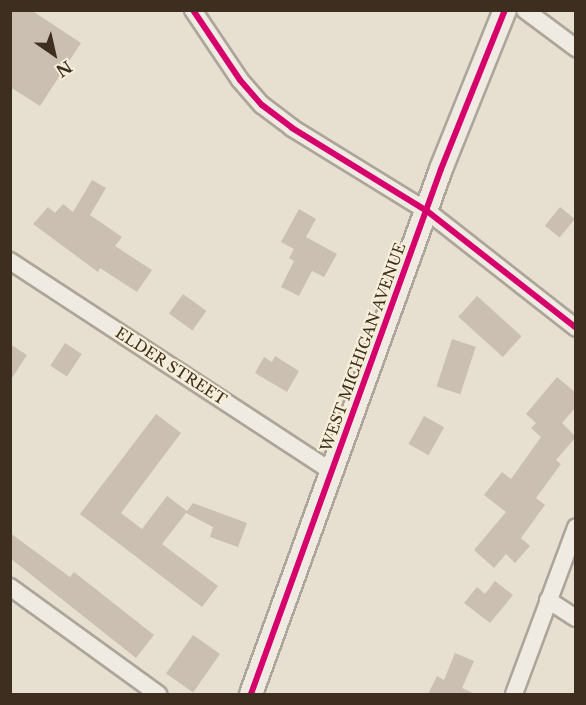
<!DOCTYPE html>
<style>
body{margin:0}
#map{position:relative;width:586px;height:705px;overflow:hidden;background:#e7e0d1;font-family:"Libre Baskerville",serif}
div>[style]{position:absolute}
.building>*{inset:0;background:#cbbfb2;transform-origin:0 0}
.roads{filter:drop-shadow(2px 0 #ada599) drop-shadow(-2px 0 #ada599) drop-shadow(0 2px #ada599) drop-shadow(0 -2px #ada599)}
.street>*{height:16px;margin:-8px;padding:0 8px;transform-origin:8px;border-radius:8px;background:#efebe3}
.secondary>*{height:22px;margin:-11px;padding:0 11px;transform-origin:11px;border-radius:11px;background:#efebe3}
.cycleway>*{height:6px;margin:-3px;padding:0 3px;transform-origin:3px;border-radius:3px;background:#d6006c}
span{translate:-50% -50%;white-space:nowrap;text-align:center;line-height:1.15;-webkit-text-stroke:4.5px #f7eed8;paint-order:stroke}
.street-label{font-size:15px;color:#3d2e20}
.frame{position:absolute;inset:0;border:12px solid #3d2e20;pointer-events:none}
.north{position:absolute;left:24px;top:24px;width:60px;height:60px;-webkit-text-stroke:4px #f7eed8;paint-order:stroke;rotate:146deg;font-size:16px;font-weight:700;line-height:24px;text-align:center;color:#3d2e20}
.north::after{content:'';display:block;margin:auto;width:21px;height:27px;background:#3d2e20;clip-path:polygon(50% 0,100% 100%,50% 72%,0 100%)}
</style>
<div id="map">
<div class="building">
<i style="clip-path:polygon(10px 10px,31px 10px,81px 43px,40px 106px,10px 87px)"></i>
<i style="clip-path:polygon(92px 180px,106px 188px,90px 215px,122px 237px,115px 246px,152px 270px,137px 292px,100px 268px,98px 272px,33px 224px,48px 207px,55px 213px,63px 204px,73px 212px)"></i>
<i style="left:560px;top:207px;width:19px;height:24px;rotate:39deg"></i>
<i style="clip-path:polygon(299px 209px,316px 219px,306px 237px,337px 254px,324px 277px,312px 271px,299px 296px,281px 287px,294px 261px,289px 258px,294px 249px,281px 242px)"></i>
<i style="left:183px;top:294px;width:29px;height:24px;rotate:36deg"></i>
<i style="left:477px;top:296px;width:60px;height:28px;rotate:42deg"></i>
<i style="left:452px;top:339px;width:25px;height:50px;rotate:18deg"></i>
<i style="left:65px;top:343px;width:20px;height:27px;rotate:33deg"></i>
<i style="clip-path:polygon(10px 344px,27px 355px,10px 381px)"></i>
<i style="clip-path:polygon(275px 356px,299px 371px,287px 392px,255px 373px,264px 357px,272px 362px)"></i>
<i style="clip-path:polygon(557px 377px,576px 393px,576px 407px,562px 423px,576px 437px,556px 460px,561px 464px,536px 498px,545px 505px,521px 538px,530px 546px,515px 563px,506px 554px,494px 568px,474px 550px,506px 512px,484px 495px,502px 472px,511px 479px,541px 437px,531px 428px,536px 423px,526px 414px)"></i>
<i style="clip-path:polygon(156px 414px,181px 433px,121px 513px,142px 529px,167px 496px,187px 511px,193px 503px,247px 523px,238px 547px,210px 537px,213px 527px,186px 513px,162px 544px,218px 586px,202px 607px,80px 514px)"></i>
<i style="left:424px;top:416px;width:23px;height:32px;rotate:29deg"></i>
<i style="clip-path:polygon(10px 533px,70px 577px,74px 572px,154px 635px,136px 658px,10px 558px)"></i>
<i style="clip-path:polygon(495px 581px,513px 595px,490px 623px,464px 603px,477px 587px,485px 594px)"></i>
<i style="left:193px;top:635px;width:33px;height:47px;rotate:35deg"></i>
<i style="clip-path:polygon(455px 653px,474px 661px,462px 688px,475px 694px,428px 694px,437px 676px,444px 680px)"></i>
</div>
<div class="roads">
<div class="street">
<i style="left:193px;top:10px;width:84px;rotate:56.1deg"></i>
<i style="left:240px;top:80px;width:33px;rotate:49deg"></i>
<i style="left:262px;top:105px;width:38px;rotate:37deg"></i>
<i style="left:292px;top:128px;width:158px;rotate:31.6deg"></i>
<i style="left:427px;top:211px;width:189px;rotate:38.1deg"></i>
<i style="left:525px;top:10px;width:64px;rotate:36.7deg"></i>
<i style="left:10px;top:261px;width:384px;rotate:33.2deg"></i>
<i style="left:10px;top:587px;width:183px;rotate:35.9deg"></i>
<i style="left:548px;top:600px;width:33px;rotate:33deg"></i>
<i style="left:514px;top:694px;width:178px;rotate:-69.6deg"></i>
</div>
<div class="secondary">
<i style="left:251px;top:694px;width:558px;rotate:-70.1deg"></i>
<i style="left:441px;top:169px;width:171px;rotate:-68.1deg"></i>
</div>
</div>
<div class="cycleway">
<i style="left:193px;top:10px;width:84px;rotate:56.1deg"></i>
<i style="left:240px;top:80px;width:33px;rotate:49deg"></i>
<i style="left:262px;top:105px;width:38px;rotate:37deg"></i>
<i style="left:292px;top:128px;width:158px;rotate:31.6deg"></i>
<i style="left:427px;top:211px;width:189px;rotate:38.1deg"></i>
<i style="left:251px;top:694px;width:558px;rotate:-70.1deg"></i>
<i style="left:441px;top:169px;width:171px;rotate:-68.1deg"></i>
</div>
<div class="street-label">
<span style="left:363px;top:347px;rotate:-70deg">WEST MICHIGAN AVENUE</span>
<span style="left:171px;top:366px;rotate:33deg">ELDER STREET</span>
</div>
<div class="frame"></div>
<div class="north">N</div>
</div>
